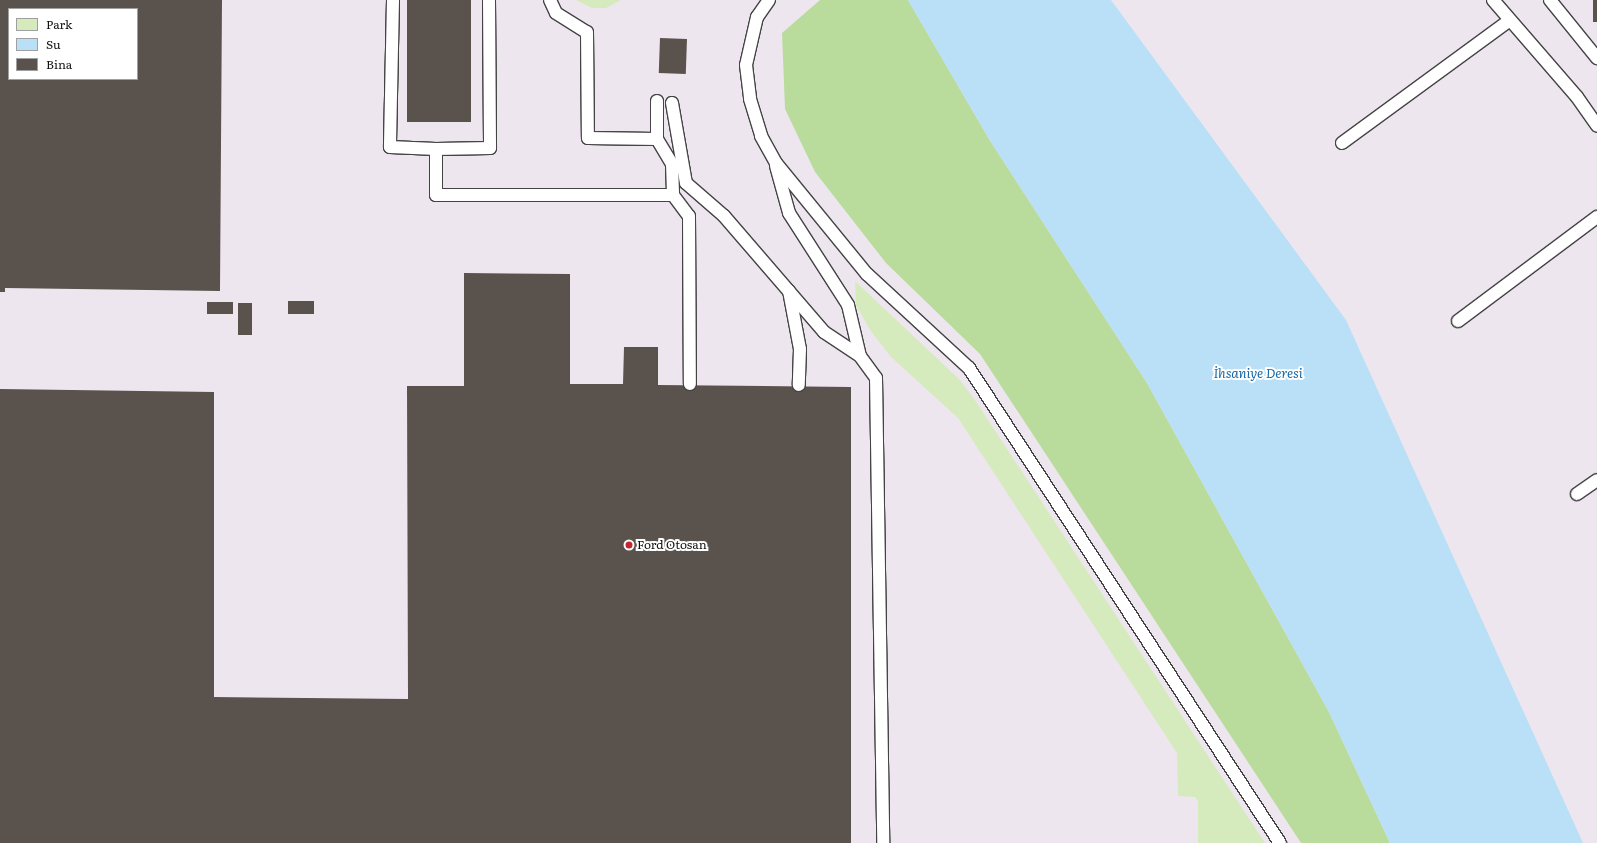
<!DOCTYPE html>
<meta charset="utf-8">
<style>
body{margin:0}
#map{position:relative;width:1597px;height:843px;overflow:hidden;background:#fffdf5;font-family:Literata,serif}
div>[style]{position:absolute}
.industrial>*{inset:0;background:#eee6ef}
.green>*{inset:0;background:#d5ebbd}
.forest>*{inset:0;background:#b9dc9c}
.water>*{inset:0;background:#b9e0f7}
.building>*{inset:0;background:#5a524d;transform-origin:0 0}
.roads{filter:drop-shadow(1px 0 #444) drop-shadow(-1px 0 #444) drop-shadow(0 1px #444) drop-shadow(0 -1px #444)}
.service>*{height:12px;margin:-6px;padding:0 6px;transform-origin:6px;border-radius:6px;background:#fff}
.dots>*{width:11px;height:11px;translate:-50% -50%;box-sizing:border-box;border:2px solid #fff;border-radius:50%}
span{translate:-50% -50%;white-space:nowrap;text-align:center;line-height:1.15;-webkit-text-stroke:4px #fff;paint-order:stroke}
.poi-label{font-size:12px;color:#111}
.left{translate:0 -50%;text-align:left}
.water-label{font-size:13px;color:#1768a6;font-style:italic}
.legend{position:absolute;left:8px;top:8px;width:130px;height:72px;box-sizing:border-box;background:#fff;border:1px solid #a0a0a0;margin:0;padding:5px 7px;list-style:none;font-size:12px;color:#111}
.legend li{display:flex;align-items:center;gap:8px;height:20px}
.legend b{width:20px;border:1px solid #a0a0a0}
</style>
<div id="map">
<div class="industrial">
<i style="clip-path:polygon(evenodd,0 0,1597px 0,1597px 843px,0 843px,0 0,9px 9px,137px 9px,137px 79px,9px 79px,9px 9px)"></i>
</div>
<div class="green">
<i style="clip-path:polygon(576px 0,621px 0,606px 8px,592px 8px)"></i>
<i style="clip-path:polygon(855px 281px,960px 380px,977px 403px,1265px 843px,1198px 843px,1198px 801px,1195px 797px,1178px 796px,1177px 753px,958px 418px,891px 357px,870px 330px,856px 305px)"></i>
</div>
<div class="forest">
<i style="clip-path:polygon(820px 0,908px 0,989px 139px,1147px 383px,1329px 712px,1390px 843px,1301px 843px,980px 354px,886px 263px,815px 172px,785px 109px,782px 33px)"></i>
</div>
<div class="water">
<i style="clip-path:polygon(908px 0,1111px 0,1346px 320px,1583px 843px,1390px 843px,1329px 712px,1147px 383px,989px 139px)"></i>
</div>
<div class="building">
<i style="clip-path:polygon(evenodd,0 0,222px 0,220px 291px,5px 288px,5px 292px,0 292px,0 0,9px 9px,137px 9px,137px 79px,9px 79px,9px 9px)"></i>
<i style="left:407px;top:0;width:64px;height:122px"></i>
<i style="left:1593px;top:0;width:4px;height:22px"></i>
<i style="left:660px;top:38px;width:27px;height:35px;rotate:2deg"></i>
<i style="clip-path:polygon(464px 273px,570px 274px,570px 384px,623px 384px,624px 347px,658px 347px,658px 385px,851px 387px,851px 843px,0 843px,0 389px,214px 392px,214px 697px,408px 699px,407px 386px,464px 386px)"></i>
<i style="left:314px;top:301px;width:13px;height:26px;rotate:90deg"></i>
<i style="left:207px;top:302px;width:26px;height:12px"></i>
<i style="left:238px;top:303px;width:14px;height:32px"></i>
</div>
<div class="roads">
<div class="service">
<i style="left:393px;top:0;width:147px;rotate:91.2deg"></i>
<i style="left:390px;top:147px;width:46px;rotate:2.5deg"></i>
<i style="left:489px;top:0;width:148px;rotate:89.6deg"></i>
<i style="left:490px;top:148px;width:54px;rotate:178.9deg"></i>
<i style="left:436px;top:149px;width:46px;rotate:90deg"></i>
<i style="left:436px;top:195px;width:237px"></i>
<i style="left:550px;top:0;width:14px;rotate:65deg"></i>
<i style="left:556px;top:13px;width:36px;rotate:32deg"></i>
<i style="left:587px;top:32px;width:106px;rotate:89.5deg"></i>
<i style="left:588px;top:138px;width:69px;rotate:0.8deg"></i>
<i style="left:657px;top:139px;width:38px;rotate:-90deg"></i>
<i style="left:769px;top:0;width:21px;rotate:125deg"></i>
<i style="left:757px;top:17px;width:49px;rotate:102.9deg"></i>
<i style="left:746px;top:65px;width:34px;rotate:83deg"></i>
<i style="left:750px;top:99px;width:39px;rotate:73deg"></i>
<i style="left:761px;top:136px;width:31px;rotate:61deg"></i>
<i style="left:776px;top:163px;width:144px;rotate:50.7deg"></i>
<i style="left:867px;top:274px;width:139px;rotate:42.7deg"></i>
<i style="left:969px;top:368px;width:568px;rotate:56.79deg"></i>
<i style="left:1493px;top:0;width:128px;rotate:49.1deg"></i>
<i style="left:1577px;top:97px;width:35px;rotate:55deg"></i>
<i style="left:1550px;top:0;width:75px;rotate:51deg"></i>
<i style="left:672px;top:103px;width:81px;rotate:80.1deg"></i>
<i style="left:686px;top:183px;width:50px;rotate:41deg"></i>
<i style="left:724px;top:216px;width:153px;rotate:49.2deg"></i>
<i style="left:824px;top:332px;width:43px;rotate:33.7deg"></i>
<i style="left:657px;top:139px;width:29px;rotate:59deg"></i>
<i style="left:672px;top:164px;width:31px;rotate:88deg"></i>
<i style="left:673px;top:195px;width:26px;rotate:53deg"></i>
<i style="left:689px;top:216px;width:168px;rotate:89.7deg"></i>
<i style="left:1342px;top:143px;width:208px;rotate:-36.2deg"></i>
<i style="left:776px;top:166px;width:49px;rotate:74.5deg"></i>
<i style="left:789px;top:213px;width:109px;rotate:57.3deg"></i>
<i style="left:848px;top:305px;width:52px;rotate:76.8deg"></i>
<i style="left:860px;top:356px;width:27px;rotate:54deg"></i>
<i style="left:876px;top:378px;width:465px;rotate:89.1deg"></i>
<i style="left:789px;top:291px;width:59px;rotate:79.3deg"></i>
<i style="left:800px;top:349px;width:36px;rotate:92deg"></i>
<i style="left:1458px;top:321px;width:174px;rotate:-36.8deg"></i>
<i style="left:1577px;top:494px;width:24px;rotate:-35deg"></i>
</div>
</div>
<div class="dots">
<i style="left:629px;top:545px;background:#c4262e"></i>
</div>
<div class="poi-label">
<span class="left" style="left:637px;top:545px">Ford Otosan</span>
</div>
<div class="water-label">
<span style="left:1258px;top:373px">İhsaniye Deresi</span>
</div>
<ul class="legend">
<li><b style="height:11px;background:#d5ebbd"></b>Park</li>
<li><b style="height:11px;background:#b9e0f7"></b>Su</li>
<li><b style="height:11px;background:#5a524d"></b>Bina</li>
</ul>
</div>
